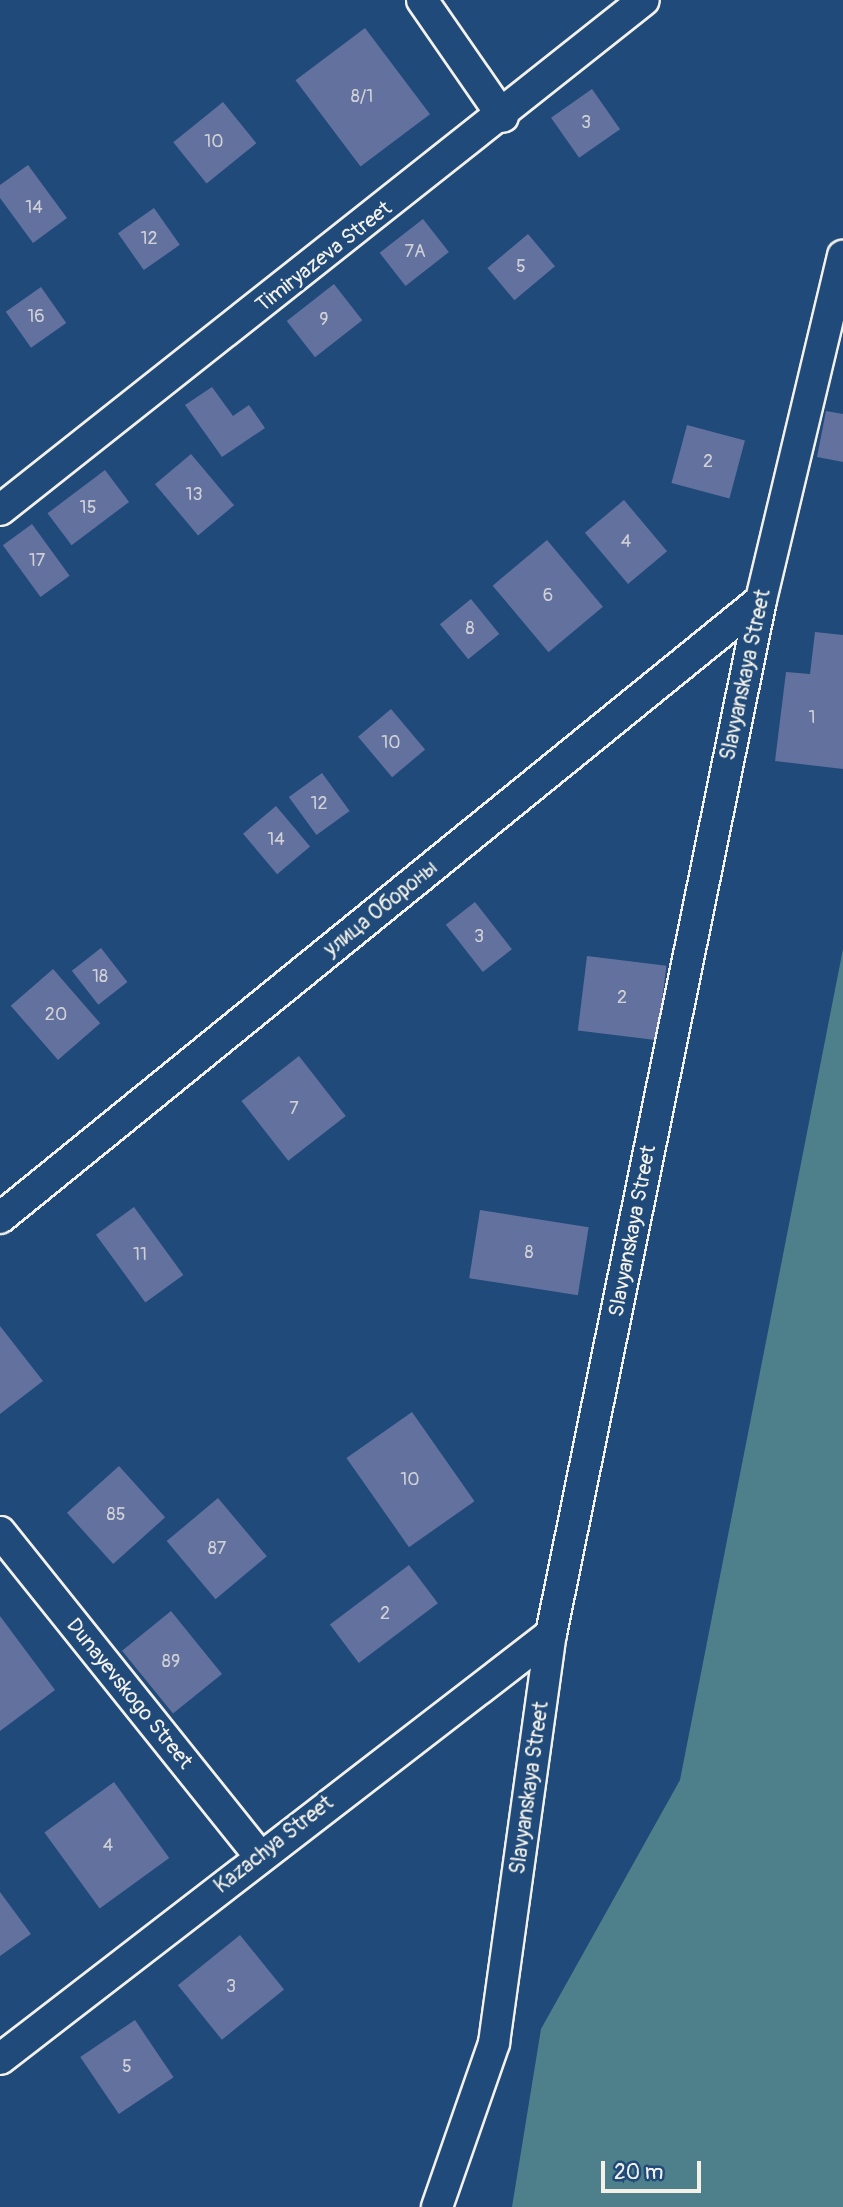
<!DOCTYPE html>
<meta charset="utf-8">
<style>
body{margin:0}
#map{position:relative;width:843px;height:2207px;overflow:hidden;background:#1f4a7a;font-family:Pangolin,sans-serif}
div>[style]{position:absolute}
.green>*{inset:0;background:#4e808b}
.building>*{inset:0;background:#63719f;transform-origin:0 0}
.roads{filter:drop-shadow(2px 0 #f4f1e8) drop-shadow(-2px 0 #f4f1e8) drop-shadow(0 2px #f4f1e8) drop-shadow(0 -2px #f4f1e8)}
.minor>*{height:30px;margin:-15px;padding:0 15px;transform-origin:15px;border-radius:15px;background:#1f4a7a}
span{translate:-50% -50%;white-space:nowrap;text-align:center;line-height:1.15;-webkit-text-stroke:6px #1f4a7a;paint-order:stroke}
.number-label{font-size:18px;color:#d0d1d6}
.number-label span{-webkit-text-stroke-width:0}
.street-label{font-size:21px;color:#f4f1e8}
.scale{position:absolute;left:601px;top:2161px;width:100px;height:32px;box-sizing:border-box;border:4px solid #f4f1e8;border-top:0;padding-left:9px;font-size:21px;line-height:24px;white-space:nowrap;color:#f4f1e8;-webkit-text-stroke:5px #1f4a7a;paint-order:stroke}
</style>
<div id="map">
<div class="green">
<i style="clip-path:polygon(843px 949px,843px 2207px,512px 2207px,541px 2029px,680px 1780px)"></i>
</div>
<div class="building">
<i style="left:365px;top:28px;width:108px;height:87px;rotate:53deg"></i>
<i style="left:592px;top:89px;width:49px;height:50px;rotate:55deg"></i>
<i style="left:223px;top:102px;width:53px;height:64px;rotate:51deg"></i>
<i style="clip-path:polygon(28px 165px,67px 218px,33px 243px,0 198px,0 185px)"></i>
<i style="left:154px;top:208px;width:45px;height:44px;rotate:55deg"></i>
<i style="left:423px;top:219px;width:42px;height:55px;rotate:52deg"></i>
<i style="left:528px;top:234px;width:42px;height:53px;rotate:50deg"></i>
<i style="left:334px;top:284px;width:46px;height:60px;rotate:52deg"></i>
<i style="left:41px;top:287px;width:44px;height:43px;rotate:55deg"></i>
<i style="clip-path:polygon(212px 387px,233px 416px,249px 405px,265px 428px,222px 457px,185px 405px)"></i>
<i style="clip-path:polygon(826px 411px,843px 414px,843px 462px,817px 457px)"></i>
<i style="left:687px;top:425px;width:60px;height:60px;rotate:15deg"></i>
<i style="left:191px;top:454px;width:67px;height:47px;rotate:50deg"></i>
<i style="left:105px;top:470px;width:40px;height:72px;rotate:53deg"></i>
<i style="left:624px;top:500px;width:67px;height:51px;rotate:50deg"></i>
<i style="left:32px;top:524px;width:64px;height:36px;rotate:54deg"></i>
<i style="left:547px;top:540px;width:87px;height:71px;rotate:50deg"></i>
<i style="left:471px;top:599px;width:45px;height:40px;rotate:51deg"></i>
<i style="clip-path:polygon(815px 632px,843px 635px,843px 769px,775px 761px,786px 672px,810px 674px)"></i>
<i style="left:391px;top:709px;width:53px;height:43px;rotate:50deg"></i>
<i style="left:322px;top:773px;width:47px;height:41px;rotate:54deg"></i>
<i style="left:276px;top:806px;width:53px;height:43px;rotate:50deg"></i>
<i style="left:475px;top:902px;width:60px;height:37px;rotate:52deg"></i>
<i style="left:101px;top:948px;width:43px;height:37px;rotate:52deg"></i>
<i style="left:587px;top:956px;width:80px;height:75px;rotate:7deg"></i>
<i style="left:53px;top:969px;width:72px;height:56px;rotate:49deg"></i>
<i style="left:299px;top:1056px;width:76px;height:73px;rotate:52deg"></i>
<i style="left:134px;top:1207px;width:84px;height:47px;rotate:54deg"></i>
<i style="left:480px;top:1210px;width:110px;height:69px;rotate:9deg"></i>
<i style="clip-path:polygon(0 1326px,43px 1381px,0 1414px)"></i>
<i style="left:412px;top:1412px;width:109px;height:80px;rotate:55deg"></i>
<i style="left:119px;top:1466px;width:69px;height:70px;rotate:48deg"></i>
<i style="left:218px;top:1498px;width:76px;height:67px;rotate:50deg"></i>
<i style="left:409px;top:1565px;width:48px;height:99px;rotate:53deg"></i>
<i style="left:171px;top:1611px;width:81px;height:63px;rotate:51deg"></i>
<i style="clip-path:polygon(0 1616px,55px 1690px,0 1731px)"></i>
<i style="left:114px;top:1782px;width:94px;height:86px;rotate:54deg"></i>
<i style="clip-path:polygon(0 1892px,31px 1934px,0 1956px)"></i>
<i style="left:240px;top:1935px;width:70px;height:80px;rotate:51deg"></i>
<i style="left:135px;top:2020px;width:69px;height:66px;rotate:56deg"></i>
</div>
<div class="roads">
<div class="minor">
<i style="left:422px;top:0;width:142px;rotate:55.3deg"></i>
<i style="left:0;top:510px;width:821px;rotate:-38.38deg"></i>
<i style="left:0;top:1218px;width:980px;rotate:-39.08deg"></i>
<i style="left:0;top:1532px;width:414px;rotate:51.3deg"></i>
<i style="left:0;top:2059px;width:696px;rotate:-37.64deg"></i>
<i style="left:437px;top:2207px;width:174px;rotate:-70.8deg"></i>
<i style="left:494px;top:2043px;width:413px;rotate:-82.1deg"></i>
<i style="left:551px;top:1634px;width:1055px;rotate:-78.52deg"></i>
<i style="left:761px;top:600px;width:354px;rotate:-76.6deg"></i>
</div>
</div>
<div class="number-label">
<span style="left:362px;top:97px">8/1</span>
<span style="left:586px;top:123px">3</span>
<span style="left:214px;top:142px">10</span>
<span style="left:34px;top:208px">14</span>
<span style="left:149px;top:239px">12</span>
<span style="left:415px;top:252px">7А</span>
<span style="left:521px;top:267px">5</span>
<span style="left:36px;top:317px">16</span>
<span style="left:324px;top:320px">9</span>
<span style="left:708px;top:462px">2</span>
<span style="left:194px;top:495px">13</span>
<span style="left:88px;top:508px">15</span>
<span style="left:626px;top:542px">4</span>
<span style="left:37px;top:561px">17</span>
<span style="left:548px;top:596px">6</span>
<span style="left:470px;top:629px">8</span>
<span style="left:812px;top:718px">1</span>
<span style="left:391px;top:743px">10</span>
<span style="left:319px;top:804px">12</span>
<span style="left:276px;top:840px">14</span>
<span style="left:479px;top:937px">3</span>
<span style="left:100px;top:977px">18</span>
<span style="left:622px;top:998px">2</span>
<span style="left:56px;top:1015px">20</span>
<span style="left:294px;top:1109px">7</span>
<span style="left:529px;top:1253px">8</span>
<span style="left:140px;top:1255px">11</span>
<span style="left:410px;top:1480px">10</span>
<span style="left:116px;top:1515px">85</span>
<span style="left:217px;top:1549px">87</span>
<span style="left:385px;top:1614px">2</span>
<span style="left:171px;top:1662px">89</span>
<span style="left:108px;top:1846px">4</span>
<span style="left:231px;top:1987px">3</span>
<span style="left:127px;top:2067px">5</span>
</div>
<div class="street-label">
<span style="left:324px;top:257px;rotate:-38deg">Timiryazeva Street</span>
<span style="left:746px;top:675px;rotate:-78deg">Slavyanskaya Street</span>
<span style="left:381px;top:909px;rotate:-39deg">улица Обороны</span>
<span style="left:633px;top:1231px;rotate:-79deg">Slavyanskaya Street</span>
<span style="left:129px;top:1694px;rotate:51deg">Dunayevskogo Street</span>
<span style="left:530px;top:1788px;rotate:-82deg">Slavyanskaya Street</span>
<span style="left:274px;top:1845px;rotate:-38deg">Kazachya Street</span>
</div>
<div class="scale">20 m</div>
</div>
